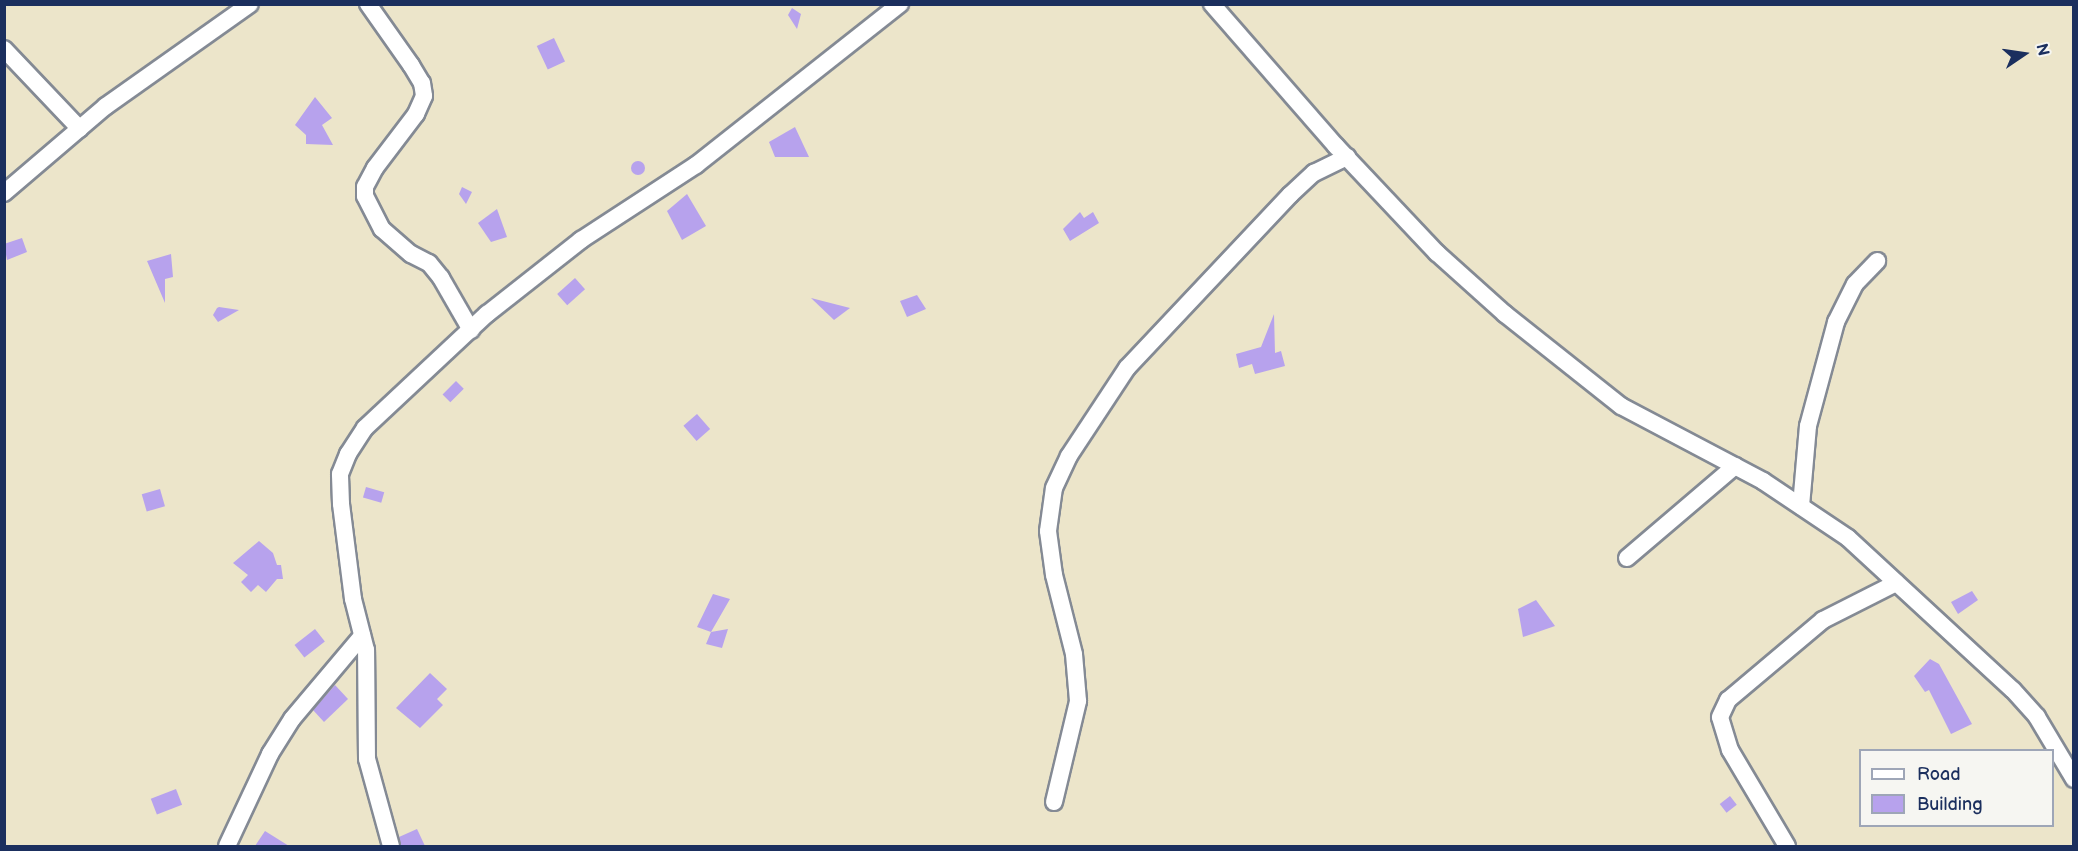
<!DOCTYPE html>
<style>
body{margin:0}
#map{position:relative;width:2078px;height:851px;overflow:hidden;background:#ece5ca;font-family:"Balsamiq Sans",sans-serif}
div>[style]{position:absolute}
.building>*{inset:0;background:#b7a2ed;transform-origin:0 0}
.round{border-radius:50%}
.roads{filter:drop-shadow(2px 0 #848a94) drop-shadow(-2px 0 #848a94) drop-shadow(0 2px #848a94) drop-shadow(0 -2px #848a94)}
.street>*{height:16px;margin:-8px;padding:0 8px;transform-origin:8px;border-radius:8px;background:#fff}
span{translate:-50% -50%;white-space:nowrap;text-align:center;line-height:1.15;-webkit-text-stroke:4.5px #f6f6f2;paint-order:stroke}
.frame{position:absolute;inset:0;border:6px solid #1b2f5e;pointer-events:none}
.legend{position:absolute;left:1859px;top:749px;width:195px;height:78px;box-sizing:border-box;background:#f6f6f2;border:2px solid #9ea6b7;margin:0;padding:8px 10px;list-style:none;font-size:18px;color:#1b2f5e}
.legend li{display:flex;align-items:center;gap:12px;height:30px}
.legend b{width:30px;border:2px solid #9ea6b7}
.north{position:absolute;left:1994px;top:24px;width:60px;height:60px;-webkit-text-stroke:4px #f6f6f2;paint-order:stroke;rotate:77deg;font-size:16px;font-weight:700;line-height:24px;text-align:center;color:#1b2f5e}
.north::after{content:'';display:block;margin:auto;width:21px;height:27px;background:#1b2f5e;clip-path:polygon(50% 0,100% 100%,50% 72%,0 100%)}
</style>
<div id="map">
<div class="building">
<i style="clip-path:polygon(792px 8px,801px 14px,797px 29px,788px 15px)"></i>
<i style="left:554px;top:38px;width:26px;height:19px;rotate:65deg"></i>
<i style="clip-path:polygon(315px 97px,332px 118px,322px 125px,333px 145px,306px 144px,306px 135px,295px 125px)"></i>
<i style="clip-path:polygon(795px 127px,809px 157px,775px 157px,769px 142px)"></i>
<i class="round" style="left:631px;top:161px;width:14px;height:14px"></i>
<i style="clip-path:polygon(462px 187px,472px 192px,466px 204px,459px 194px)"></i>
<i style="clip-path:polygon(687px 194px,706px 226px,682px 240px,667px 211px)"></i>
<i style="clip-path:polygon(497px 209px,507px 237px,491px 242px,478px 223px)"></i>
<i style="clip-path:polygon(1080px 212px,1084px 218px,1093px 212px,1099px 223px,1070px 241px,1063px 229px)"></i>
<i style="clip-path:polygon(22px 238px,27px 252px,7px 260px,4px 244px)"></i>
<i style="clip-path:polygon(171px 254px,173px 277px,165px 279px,165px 303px,147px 261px)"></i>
<i style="left:575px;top:278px;width:15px;height:24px;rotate:48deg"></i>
<i style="clip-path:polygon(917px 295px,926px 309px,907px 317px,900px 301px)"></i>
<i style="clip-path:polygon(811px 298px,850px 308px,834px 320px)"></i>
<i style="clip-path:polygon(217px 308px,219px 307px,239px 310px,218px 322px,213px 315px)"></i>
<i style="clip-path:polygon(1274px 314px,1275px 353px,1281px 351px,1285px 366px,1255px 374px,1252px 364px,1239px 368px,1236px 354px,1261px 347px)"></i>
<i style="left:456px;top:381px;width:11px;height:19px;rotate:45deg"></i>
<i style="left:697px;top:414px;width:20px;height:18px;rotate:49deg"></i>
<i style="left:366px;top:487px;width:19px;height:11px;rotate:16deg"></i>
<i style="left:160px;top:489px;width:18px;height:19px;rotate:74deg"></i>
<i style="clip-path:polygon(259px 541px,273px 553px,277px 565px,281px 565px,283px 579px,277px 579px,266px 592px,258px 585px,251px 592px,241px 582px,248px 575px,233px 563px)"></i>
<i style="clip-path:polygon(1972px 591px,1978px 600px,1958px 614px,1951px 602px)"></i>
<i style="clip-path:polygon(713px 594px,730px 599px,711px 632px,728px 629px,722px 648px,706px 644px,711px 632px,697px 627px)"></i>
<i style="clip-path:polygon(1536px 600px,1555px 626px,1523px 637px,1518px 609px)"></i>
<i style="left:315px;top:629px;width:16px;height:26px;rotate:52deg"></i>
<i style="clip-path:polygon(1930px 659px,1939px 664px,1972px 724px,1951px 734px,1929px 690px,1925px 692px,1914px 676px)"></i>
<i style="clip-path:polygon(430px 673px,447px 689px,437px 699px,443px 705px,420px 728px,396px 708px)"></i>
<i style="clip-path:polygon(335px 685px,348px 699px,324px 722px,313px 710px)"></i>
<i style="left:176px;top:789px;width:17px;height:27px;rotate:69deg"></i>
<i style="left:1730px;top:796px;width:11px;height:13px;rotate:52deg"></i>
<i style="clip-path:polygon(417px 829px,425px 846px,401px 846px,399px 837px)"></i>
<i style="clip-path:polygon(265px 831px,289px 846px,255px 846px)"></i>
</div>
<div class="roads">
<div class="street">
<i style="left:368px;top:4px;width:75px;rotate:54.8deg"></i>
<i style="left:411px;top:65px;width:21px;rotate:59deg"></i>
<i style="left:422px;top:83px;width:13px;rotate:81deg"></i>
<i style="left:424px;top:96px;width:20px;rotate:114deg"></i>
<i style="left:416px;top:114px;width:68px;rotate:127.2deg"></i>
<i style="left:375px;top:168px;width:21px;rotate:118deg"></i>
<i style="left:365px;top:187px;width:9px;rotate:90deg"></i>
<i style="left:365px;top:196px;width:37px;rotate:63deg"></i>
<i style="left:382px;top:229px;width:38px;rotate:41deg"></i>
<i style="left:411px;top:254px;width:20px;rotate:27deg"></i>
<i style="left:429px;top:263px;width:19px;rotate:51deg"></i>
<i style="left:441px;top:278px;width:60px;rotate:60deg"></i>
<i style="left:1212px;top:4px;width:189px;rotate:48.9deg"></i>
<i style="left:1336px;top:146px;width:147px;rotate:46.7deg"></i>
<i style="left:1437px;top:253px;width:91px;rotate:41.9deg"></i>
<i style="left:1505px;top:314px;width:148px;rotate:38.4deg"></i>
<i style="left:1621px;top:406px;width:161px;rotate:27.8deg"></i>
<i style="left:1763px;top:481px;width:102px;rotate:33.8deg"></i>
<i style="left:1848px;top:538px;width:224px;rotate:42.7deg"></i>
<i style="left:2013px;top:690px;width:36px;rotate:48deg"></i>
<i style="left:2037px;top:717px;width:72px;rotate:59.2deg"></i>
<i style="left:4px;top:49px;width:110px;rotate:46.5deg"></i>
<i style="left:4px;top:193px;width:134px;rotate:-40.5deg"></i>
<i style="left:106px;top:106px;width:176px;rotate:-35.3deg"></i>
<i style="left:1801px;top:506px;width:80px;rotate:-85deg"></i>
<i style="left:1808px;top:426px;width:108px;rotate:-74.9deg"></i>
<i style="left:1836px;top:322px;width:42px;rotate:-63.4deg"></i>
<i style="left:1855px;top:284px;width:32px;rotate:-46deg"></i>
<i style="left:1627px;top:558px;width:142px;rotate:-40.4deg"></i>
<i style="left:1054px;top:802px;width:104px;rotate:-76.6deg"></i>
<i style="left:1078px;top:701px;width:47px;rotate:-94.9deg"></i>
<i style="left:1074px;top:654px;width:81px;rotate:-104.2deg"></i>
<i style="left:1054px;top:575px;width:44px;rotate:-97.8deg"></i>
<i style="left:1048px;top:531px;width:43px;rotate:-82.1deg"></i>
<i style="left:1054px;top:488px;width:35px;rotate:-65deg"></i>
<i style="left:1069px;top:456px;width:105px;rotate:-56.6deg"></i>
<i style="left:1127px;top:368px;width:238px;rotate:-46.7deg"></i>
<i style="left:1290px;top:195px;width:33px;rotate:-43deg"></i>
<i style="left:1314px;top:173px;width:37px;rotate:-26deg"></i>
<i style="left:227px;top:846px;width:102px;rotate:-64.9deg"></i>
<i style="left:270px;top:754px;width:41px;rotate:-57.8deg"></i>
<i style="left:292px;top:719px;width:109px;rotate:-49.9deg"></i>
<i style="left:391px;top:846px;width:90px;rotate:-105.4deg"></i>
<i style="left:367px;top:759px;width:109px;rotate:-90.5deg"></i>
<i style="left:366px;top:650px;width:53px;rotate:-104.3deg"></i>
<i style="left:353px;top:599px;width:96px;rotate:-97.2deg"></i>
<i style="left:341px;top:504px;width:30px;rotate:-92deg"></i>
<i style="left:340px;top:474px;width:22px;rotate:-68deg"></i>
<i style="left:348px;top:454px;width:31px;rotate:-57deg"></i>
<i style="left:365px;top:428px;width:167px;rotate:-43.1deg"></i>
<i style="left:487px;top:314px;width:120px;rotate:-38.2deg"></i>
<i style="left:581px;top:240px;width:137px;rotate:-33.1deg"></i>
<i style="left:696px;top:165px;width:260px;rotate:-38.3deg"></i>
<i style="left:1787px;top:846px;width:112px;rotate:-120.7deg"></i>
<i style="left:1730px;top:750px;width:34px;rotate:-107deg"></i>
<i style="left:1720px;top:717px;width:19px;rotate:-65deg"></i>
<i style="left:1728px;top:700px;width:124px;rotate:-40.1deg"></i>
<i style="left:1823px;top:620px;width:82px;rotate:-26.9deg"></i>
</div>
</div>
<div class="frame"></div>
<ul class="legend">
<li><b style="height:8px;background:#fff"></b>Road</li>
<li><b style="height:16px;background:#b7a2ed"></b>Building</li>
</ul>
<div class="north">N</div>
</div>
